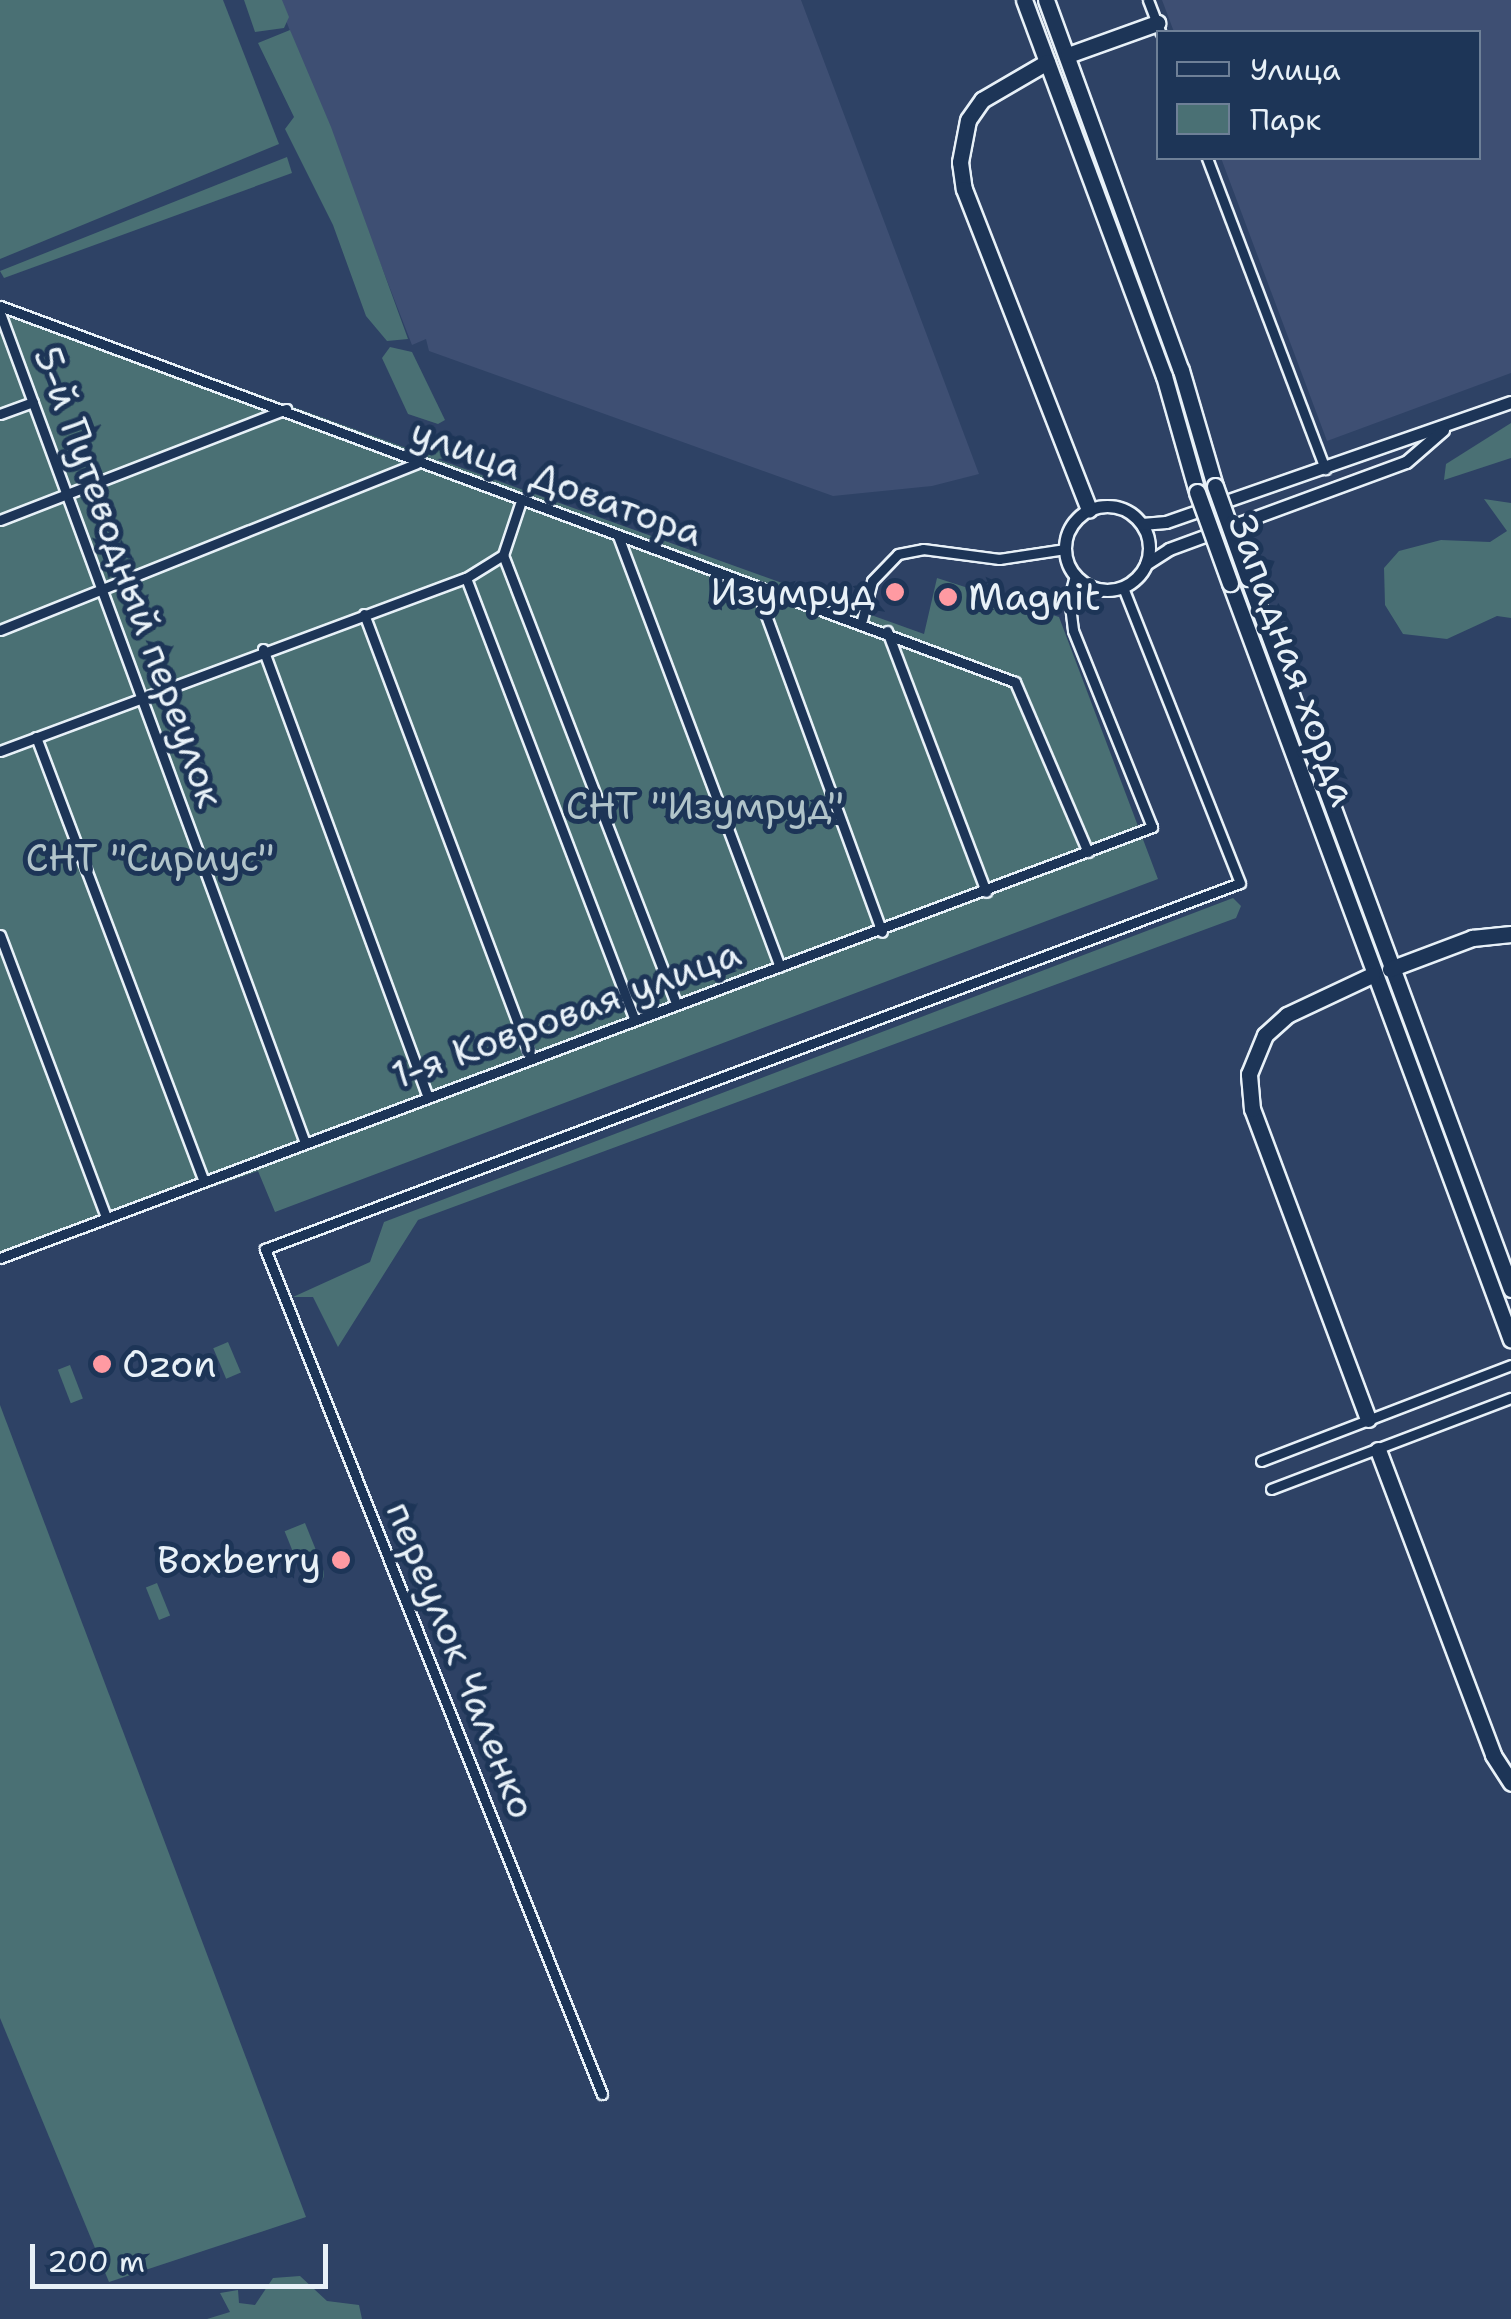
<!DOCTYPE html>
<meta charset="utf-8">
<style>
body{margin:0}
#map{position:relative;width:1511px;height:2319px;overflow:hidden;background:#2e4265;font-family:"Shantell Sans",sans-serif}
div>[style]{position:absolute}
.built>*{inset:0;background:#3e4f73}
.green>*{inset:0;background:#4a7074;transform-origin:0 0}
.round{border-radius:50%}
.roads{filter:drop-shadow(2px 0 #e8f1f8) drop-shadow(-2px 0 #e8f1f8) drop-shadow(0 2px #e8f1f8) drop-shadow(0 -2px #e8f1f8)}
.street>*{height:9px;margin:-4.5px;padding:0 4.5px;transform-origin:4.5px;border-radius:4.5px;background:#1d3557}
.secondary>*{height:11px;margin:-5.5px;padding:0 5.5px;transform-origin:5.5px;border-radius:5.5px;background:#1d3557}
.secondary>.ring{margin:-5.5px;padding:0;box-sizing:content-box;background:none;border:11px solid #1d3557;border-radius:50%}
.highway>*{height:15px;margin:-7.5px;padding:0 7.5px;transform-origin:7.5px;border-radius:7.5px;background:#1d3557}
.bridges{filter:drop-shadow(2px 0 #e8f1f8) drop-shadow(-2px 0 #e8f1f8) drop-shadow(0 2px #e8f1f8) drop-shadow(0 -2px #e8f1f8)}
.highway-bridge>*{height:15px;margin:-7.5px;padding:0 7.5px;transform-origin:7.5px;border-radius:7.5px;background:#1d3557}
.dots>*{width:28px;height:28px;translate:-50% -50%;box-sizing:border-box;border:5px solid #1d3557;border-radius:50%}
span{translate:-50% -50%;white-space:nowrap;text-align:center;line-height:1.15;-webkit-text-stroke:10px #1d3557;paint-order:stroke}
.street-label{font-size:38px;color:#e8f1f8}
.poi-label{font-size:38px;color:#e8f1f8}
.right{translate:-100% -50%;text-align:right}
.left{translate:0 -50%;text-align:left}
.park-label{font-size:38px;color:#b1c4ca}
.legend{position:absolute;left:1156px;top:30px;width:325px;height:130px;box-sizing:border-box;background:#1d3557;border:2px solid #6e8097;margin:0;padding:12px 18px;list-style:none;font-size:30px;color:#e8f1f8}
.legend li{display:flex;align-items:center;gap:20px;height:50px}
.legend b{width:50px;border:2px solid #6e8097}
.scale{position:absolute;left:30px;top:2244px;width:298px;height:45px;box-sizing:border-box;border:5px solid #e8f1f8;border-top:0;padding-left:12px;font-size:30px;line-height:35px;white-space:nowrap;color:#e8f1f8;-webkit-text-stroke:8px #1d3557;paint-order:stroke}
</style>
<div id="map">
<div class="built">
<i style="clip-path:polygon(278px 0,801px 0,979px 474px,932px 486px,833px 496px,429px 351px,426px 339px,412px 345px)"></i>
<i style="clip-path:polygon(1162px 0,1511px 0,1511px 373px,1327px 441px,1221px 158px,1478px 158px,1478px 32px,1174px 32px)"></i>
</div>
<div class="green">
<i style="clip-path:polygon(0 0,223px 0,279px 144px,0 259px)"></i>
<i style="clip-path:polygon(244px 0,282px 0,289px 17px,284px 28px,255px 32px)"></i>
<i style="clip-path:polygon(290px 30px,331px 127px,408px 339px,387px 341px,366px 316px,333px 225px,285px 129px,294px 117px,258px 43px)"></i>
<i style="clip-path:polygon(287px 157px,292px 173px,4px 278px,0 271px)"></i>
<i style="clip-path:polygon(0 301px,423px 454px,421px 440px,430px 434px,447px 443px,448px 458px,437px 459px,924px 634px,937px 578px,1059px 617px,1158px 879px,275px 1212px,258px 1171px,0 1261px)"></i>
<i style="clip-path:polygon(390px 347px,412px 352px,445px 420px,438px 424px,408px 414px,382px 358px)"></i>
<i style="clip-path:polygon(1511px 423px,1511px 458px,1444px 480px,1446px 464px)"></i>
<i style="clip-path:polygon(1484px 499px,1511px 503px,1511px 618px,1497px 616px,1447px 639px,1403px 634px,1385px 605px,1384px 568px,1399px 551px,1441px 540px,1490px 542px,1507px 531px)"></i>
<i style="clip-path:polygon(1233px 898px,1241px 906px,1236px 918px,418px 1220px,338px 1347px,313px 1297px,293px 1297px,370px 1262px,384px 1222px)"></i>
<i style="left:228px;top:1342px;width:33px;height:16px;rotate:67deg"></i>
<i style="left:70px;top:1365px;width:36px;height:13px;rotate:69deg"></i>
<i style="clip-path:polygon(0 1405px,306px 2217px,109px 2282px,0 2018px)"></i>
<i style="left:305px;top:1523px;width:38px;height:22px;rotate:68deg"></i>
<i class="round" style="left:302px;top:1563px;width:22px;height:22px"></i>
<i style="left:157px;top:1583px;width:35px;height:12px;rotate:68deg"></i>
<i style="clip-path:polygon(300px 2276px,327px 2301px,359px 2305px,362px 2319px,207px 2319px,230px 2312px,220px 2293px,238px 2290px,239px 2303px,255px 2305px,273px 2278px)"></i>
</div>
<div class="roads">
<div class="street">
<i style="left:1148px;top:0;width:34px;rotate:69deg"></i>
<i style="left:1207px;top:158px;width:333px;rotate:69.2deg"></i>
<i style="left:0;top:306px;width:1082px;rotate:20.33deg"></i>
<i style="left:1015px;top:682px;width:185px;rotate:66.8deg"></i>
<i style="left:0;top:313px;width:884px;rotate:69.82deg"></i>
<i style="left:0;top:414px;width:35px;rotate:-20deg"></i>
<i style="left:0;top:520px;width:307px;rotate:-21.2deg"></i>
<i style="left:618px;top:536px;width:460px;rotate:69.4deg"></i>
<i style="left:503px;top:555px;width:482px;rotate:68.9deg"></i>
<i style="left:466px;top:578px;width:471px;rotate:69.1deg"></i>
<i style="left:756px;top:588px;width:366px;rotate:69.9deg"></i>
<i style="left:364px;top:614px;width:475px;rotate:69.4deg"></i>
<i style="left:862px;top:620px;width:40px;rotate:-75.6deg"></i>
<i style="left:872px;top:581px;width:37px;rotate:-46deg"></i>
<i style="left:898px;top:554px;width:25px;rotate:-11deg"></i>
<i style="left:923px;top:549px;width:77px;rotate:7.5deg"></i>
<i style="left:999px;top:559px;width:67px;rotate:-8.6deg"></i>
<i style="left:0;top:630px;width:448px;rotate:-21.8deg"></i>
<i style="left:887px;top:631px;width:279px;rotate:69.2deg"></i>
<i style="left:263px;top:649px;width:478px;rotate:69.8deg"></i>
<i style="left:36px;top:737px;width:475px;rotate:69.3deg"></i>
<i style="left:0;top:751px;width:497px;rotate:-20.4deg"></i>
<i style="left:466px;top:578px;width:44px;rotate:-31.9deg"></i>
<i style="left:503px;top:555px;width:57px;rotate:-71.6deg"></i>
<i style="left:0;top:935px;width:301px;rotate:69.4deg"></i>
<i style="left:0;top:1258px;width:1230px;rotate:-20.51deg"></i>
<i style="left:1152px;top:827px;width:212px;rotate:-111.9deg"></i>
<i style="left:1073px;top:630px;width:32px;rotate:-97deg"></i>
<i style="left:1069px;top:598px;width:23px;rotate:-75deg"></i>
<i style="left:1261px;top:1461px;width:268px;rotate:-21deg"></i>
<i style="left:1271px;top:1489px;width:257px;rotate:-20.8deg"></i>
<i style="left:602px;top:2094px;width:910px;rotate:-111.74deg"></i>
<i style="left:265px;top:1249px;width:1041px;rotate:-20.58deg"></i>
<i style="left:1240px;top:883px;width:318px;rotate:-111.6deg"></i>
</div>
<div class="secondary">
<i class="ring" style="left:1065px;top:506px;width:73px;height:73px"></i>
<i style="left:1142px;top:524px;width:24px;rotate:-5deg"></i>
<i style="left:1166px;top:522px;width:365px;rotate:-19.2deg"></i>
<i style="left:1146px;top:564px;width:27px;rotate:-33deg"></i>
<i style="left:1169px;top:549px;width:252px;rotate:-20.2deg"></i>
<i style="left:1406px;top:462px;width:49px;rotate:-40.9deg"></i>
</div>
<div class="highway">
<i style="left:1024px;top:0;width:401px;rotate:69.6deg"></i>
<i style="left:1164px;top:376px;width:121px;rotate:74.1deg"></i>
<i style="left:1046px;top:0;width:394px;rotate:70deg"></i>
<i style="left:1181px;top:370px;width:121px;rotate:73.7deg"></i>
<i style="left:1068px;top:55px;width:95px;rotate:-19.8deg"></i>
<i style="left:1047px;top:62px;width:75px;rotate:149.7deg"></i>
<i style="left:982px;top:100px;width:24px;rotate:125deg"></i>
<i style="left:968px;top:120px;width:43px;rotate:100.8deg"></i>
<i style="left:960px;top:162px;width:27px;rotate:82deg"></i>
<i style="left:964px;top:189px;width:344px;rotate:68.7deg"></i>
<i style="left:1248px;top:578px;width:758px;rotate:69.7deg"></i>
<i style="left:1230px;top:583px;width:807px;rotate:69.63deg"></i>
<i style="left:1390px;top:969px;width:88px;rotate:-20.7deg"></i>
<i style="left:1472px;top:938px;width:39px;rotate:-6deg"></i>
<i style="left:1368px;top:1419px;width:331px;rotate:-110.5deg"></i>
<i style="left:1252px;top:1109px;width:35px;rotate:-95deg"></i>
<i style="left:1249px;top:1074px;width:42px;rotate:-67.7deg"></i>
<i style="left:1265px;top:1035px;width:30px;rotate:-42deg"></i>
<i style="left:1287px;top:1015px;width:94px;rotate:-25.2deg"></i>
<i style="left:1378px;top:1450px;width:326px;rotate:69.3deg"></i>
<i style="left:1493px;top:1755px;width:33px;rotate:57deg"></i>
</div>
</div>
<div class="bridges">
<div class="highway-bridge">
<i style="left:1215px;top:486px;width:98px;rotate:70.3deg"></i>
<i style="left:1197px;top:492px;width:97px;rotate:70.1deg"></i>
</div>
</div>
<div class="dots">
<i style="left:895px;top:592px;background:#ff9aa2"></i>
<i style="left:948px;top:597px;background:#ff9aa2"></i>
<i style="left:102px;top:1364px;background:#ff9aa2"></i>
<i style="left:341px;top:1560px;background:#ff9aa2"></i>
</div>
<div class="street-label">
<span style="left:557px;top:482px;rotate:20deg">улица Доватора</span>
<span style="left:129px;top:577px;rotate:70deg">5-й Путеводный переулок</span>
<span style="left:1293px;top:660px;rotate:70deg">Западная хорда</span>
<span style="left:566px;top:1014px;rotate:-20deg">1-я Ковровая улица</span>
<span style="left:461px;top:1660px;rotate:68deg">переулок Чаленко</span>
</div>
<div class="poi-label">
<span class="right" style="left:875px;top:592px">Изумруд</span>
<span class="left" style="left:968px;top:597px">Magnit</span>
<span class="left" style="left:122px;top:1364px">Ozon</span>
<span class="right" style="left:321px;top:1560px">Boxberry</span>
</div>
<div class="park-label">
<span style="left:705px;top:806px">СНТ "Изумруд"</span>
<span style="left:150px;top:858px">СНТ "Сириус"</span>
</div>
<ul class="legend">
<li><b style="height:12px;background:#1d3557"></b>Улица</li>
<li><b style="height:28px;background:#4a7074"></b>Парк</li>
</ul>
<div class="scale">200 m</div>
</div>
